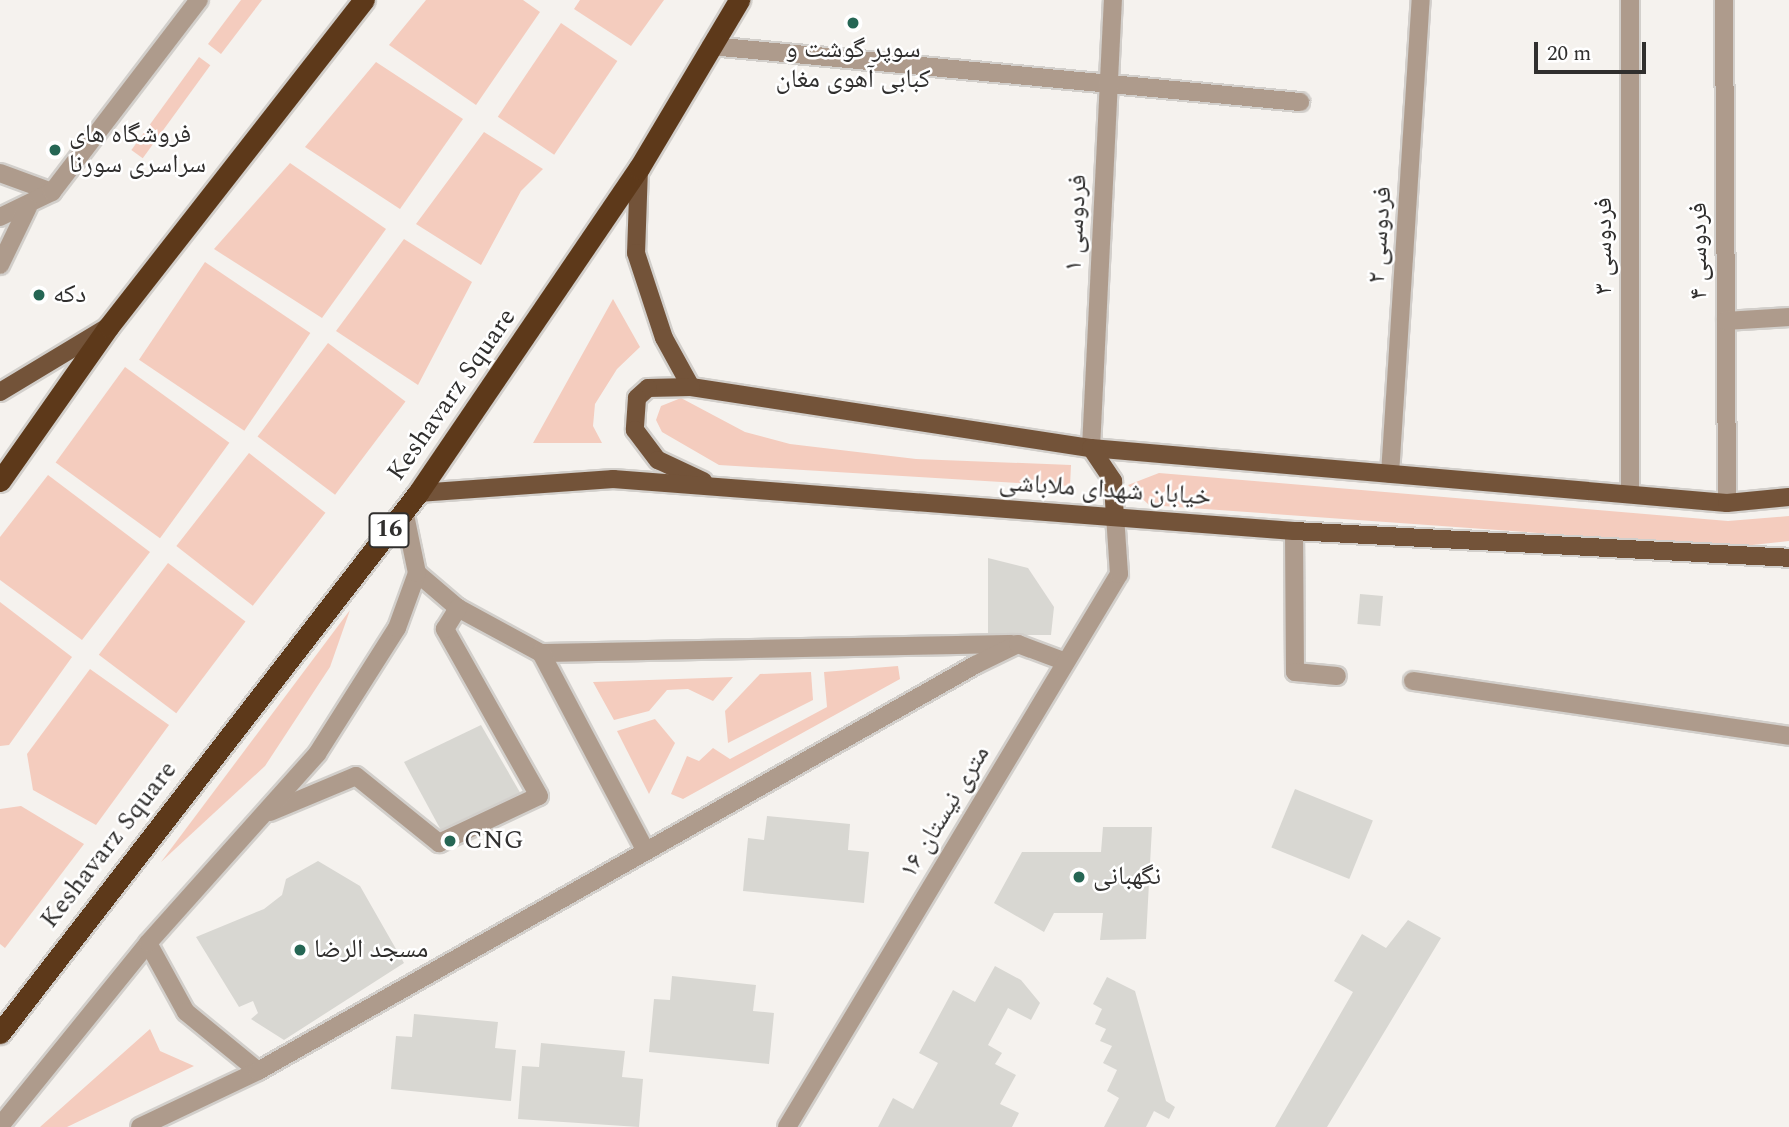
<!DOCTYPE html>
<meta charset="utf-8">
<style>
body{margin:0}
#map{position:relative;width:1789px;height:1127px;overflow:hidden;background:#f5f2ee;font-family:Spectral,"Noto Naskh Arabic",serif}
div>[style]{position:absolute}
.green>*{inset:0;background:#f4ccbe;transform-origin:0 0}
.building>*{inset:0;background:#d8d7d2;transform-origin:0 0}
.roads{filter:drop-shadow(2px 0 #d2cfcb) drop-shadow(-2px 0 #d2cfcb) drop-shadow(0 2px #d2cfcb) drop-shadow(0 -2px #d2cfcb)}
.minor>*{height:18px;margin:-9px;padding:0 9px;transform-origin:9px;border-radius:9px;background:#ae9b8c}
.major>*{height:18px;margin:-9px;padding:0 9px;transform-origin:9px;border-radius:9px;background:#735339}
.highway>*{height:21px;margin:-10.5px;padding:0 10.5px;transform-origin:10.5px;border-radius:10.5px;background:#5d391a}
.dots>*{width:19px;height:19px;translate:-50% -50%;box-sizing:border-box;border:4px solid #fff;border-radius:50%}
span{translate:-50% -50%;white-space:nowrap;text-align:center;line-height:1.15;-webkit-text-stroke:5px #fff;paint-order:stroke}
.shield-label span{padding:2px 5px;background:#fff;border:2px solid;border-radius:5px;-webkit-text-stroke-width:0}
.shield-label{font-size:24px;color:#302f2e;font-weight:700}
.poi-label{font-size:26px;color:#302f2e}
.left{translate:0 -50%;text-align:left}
.street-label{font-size:26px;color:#302f2e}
.scale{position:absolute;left:1534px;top:42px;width:112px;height:32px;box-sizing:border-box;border:4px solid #302f2e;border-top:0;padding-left:9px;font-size:21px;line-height:24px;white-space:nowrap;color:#302f2e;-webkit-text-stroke:5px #fff;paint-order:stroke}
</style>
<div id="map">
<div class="green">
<i style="clip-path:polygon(241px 0,262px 0,221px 54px,208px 44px)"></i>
<i style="clip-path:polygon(426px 0,523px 0,540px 12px,476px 105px,389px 45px)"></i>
<i style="clip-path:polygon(580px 0,664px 0,631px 46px,574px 9px)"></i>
<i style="left:561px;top:23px;width:68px;height:113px;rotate:34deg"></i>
<i style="left:199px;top:57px;width:14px;height:115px;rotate:36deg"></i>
<i style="clip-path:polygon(376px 62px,463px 119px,400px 209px,305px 147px)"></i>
<i style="clip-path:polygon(484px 132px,543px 169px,521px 191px,481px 265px,416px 224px)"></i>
<i style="clip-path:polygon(290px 163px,386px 229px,322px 318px,214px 249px)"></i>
<i style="clip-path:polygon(404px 239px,472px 282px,418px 385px,336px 331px)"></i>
<i style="left:205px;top:262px;width:127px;height:118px;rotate:34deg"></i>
<i style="clip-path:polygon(613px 299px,640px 347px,617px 369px,595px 404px,593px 426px,602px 443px,533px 443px)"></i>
<i style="left:328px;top:343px;width:97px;height:117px;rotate:37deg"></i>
<i style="left:125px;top:367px;width:129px;height:118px;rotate:36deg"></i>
<i style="clip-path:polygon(681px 398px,745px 432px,790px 444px,916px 459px,1071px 465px,1070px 486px,719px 465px,662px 432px,656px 420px,661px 406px)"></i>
<i style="left:249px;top:453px;width:97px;height:118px;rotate:38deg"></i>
<i style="clip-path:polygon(1159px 473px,1728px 521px,1789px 516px,1789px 541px,1734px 547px,1149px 505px,1128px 485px)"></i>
<i style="clip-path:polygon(48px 475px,150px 552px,82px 640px,0 580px,0 537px)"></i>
<i style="left:168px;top:563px;width:97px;height:115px;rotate:37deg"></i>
<i style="clip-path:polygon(0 602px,72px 657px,9px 745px,0 746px)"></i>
<i style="clip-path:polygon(350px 610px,330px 667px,265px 766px,161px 862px)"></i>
<i style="clip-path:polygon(898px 666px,900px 679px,683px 799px,671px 794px,687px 756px,699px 761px,713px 748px,730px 759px,827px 707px,824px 672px)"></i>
<i style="clip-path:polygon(90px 669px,169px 725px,96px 825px,33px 790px,27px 754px)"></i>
<i style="clip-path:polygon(811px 672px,813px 700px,728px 743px,725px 711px,760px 674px)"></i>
<i style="clip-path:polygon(733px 677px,713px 701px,688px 689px,667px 690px,649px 711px,614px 720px,593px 682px)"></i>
<i style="clip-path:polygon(655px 719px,675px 743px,649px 794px,617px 731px)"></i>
<i style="clip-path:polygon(21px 806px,84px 844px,5px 948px,0 944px,0 809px)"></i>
<i style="clip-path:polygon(150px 1029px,160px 1051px,194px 1066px,67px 1127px,40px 1127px)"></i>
</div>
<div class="building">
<i style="clip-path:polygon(988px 558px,1028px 568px,1054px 607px,1051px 635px,988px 635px)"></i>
<i style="left:1360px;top:594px;width:23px;height:30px;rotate:5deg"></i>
<i style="clip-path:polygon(481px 725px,525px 801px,443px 834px,404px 762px)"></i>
<i style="left:1295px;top:789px;width:84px;height:63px;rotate:22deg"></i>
<i style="clip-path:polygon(767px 816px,850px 824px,848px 850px,869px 852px,864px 903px,743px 891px,748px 838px,764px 840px)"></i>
<i style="clip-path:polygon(1103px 827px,1152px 827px,1146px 939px,1100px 940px,1103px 913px,1054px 913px,1044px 932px,994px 903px,1022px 852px,1101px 852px)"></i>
<i style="clip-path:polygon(318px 861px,360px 886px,404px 963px,284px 1040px,251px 1019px,258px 1013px,253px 1001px,239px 1007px,196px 937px,264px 909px,282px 895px,286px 879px)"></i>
<i style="clip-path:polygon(1408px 920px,1441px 938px,1327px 1127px,1275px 1127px,1353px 992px,1334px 981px,1362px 934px,1386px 948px)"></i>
<i style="clip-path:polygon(995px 966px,1021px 980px,1040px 1003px,1031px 1020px,1008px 1008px,988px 1045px,1002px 1053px,995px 1064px,1016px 1075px,1000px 1104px,1019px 1113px,1012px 1127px,878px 1127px,893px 1098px,913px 1109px,938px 1063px,919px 1053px,953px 990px,975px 1002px)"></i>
<i style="clip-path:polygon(672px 976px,756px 985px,753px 1011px,774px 1013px,769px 1064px,649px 1052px,654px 999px,670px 1000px)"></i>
<i style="clip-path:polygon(1107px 977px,1135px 991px,1166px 1101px,1175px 1107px,1169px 1119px,1154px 1111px,1146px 1127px,1104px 1127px,1119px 1098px,1107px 1091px,1117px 1070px,1103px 1063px,1112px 1046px,1100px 1041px,1106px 1029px,1095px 1024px,1102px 1009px,1093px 1004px)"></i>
<i style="clip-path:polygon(414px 1014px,498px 1022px,495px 1048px,516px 1050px,511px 1101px,391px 1089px,396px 1036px,412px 1037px)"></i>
<i style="clip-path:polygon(541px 1043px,625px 1051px,622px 1077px,643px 1079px,639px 1127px,518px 1119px,522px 1066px,539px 1067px)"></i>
</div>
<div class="roads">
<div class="minor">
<i style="left:1724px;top:0;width:503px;rotate:89.66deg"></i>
<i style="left:711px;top:46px;width:592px;rotate:5.43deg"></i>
<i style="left:0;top:173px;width:55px;rotate:20.1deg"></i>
<i style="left:0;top:217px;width:58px;rotate:-25.7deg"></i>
<i style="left:52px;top:192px;width:242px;rotate:-52.6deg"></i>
<i style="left:0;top:265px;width:64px;rotate:-64.2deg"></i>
<i style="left:1726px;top:321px;width:63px;rotate:-3.6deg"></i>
<i style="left:1091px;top:448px;width:449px;rotate:-87.2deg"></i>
<i style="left:1390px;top:474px;width:475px;rotate:-86.3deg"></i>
<i style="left:1630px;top:492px;width:492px;rotate:-90deg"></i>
<i style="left:1294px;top:531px;width:141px;rotate:89.6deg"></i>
<i style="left:1295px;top:672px;width:42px;rotate:5.4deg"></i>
<i style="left:417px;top:573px;width:54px;rotate:40.5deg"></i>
<i style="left:458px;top:608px;width:94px;rotate:28.5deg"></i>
<i style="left:541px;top:653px;width:471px;rotate:-1.1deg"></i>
<i style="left:541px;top:653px;width:224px;rotate:62.1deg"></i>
<i style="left:1413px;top:681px;width:380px;rotate:8.3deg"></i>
<i style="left:270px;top:812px;width:93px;rotate:-22.7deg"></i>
<i style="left:356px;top:776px;width:107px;rotate:38.9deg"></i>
<i style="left:439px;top:843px;width:110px;rotate:-25.2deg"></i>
<i style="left:539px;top:796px;width:192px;rotate:-119.4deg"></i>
<i style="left:445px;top:629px;width:25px;rotate:-58deg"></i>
<i style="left:148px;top:943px;width:79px;rotate:61.2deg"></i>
<i style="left:186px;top:1012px;width:93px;rotate:39.3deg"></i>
<i style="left:0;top:1126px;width:235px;rotate:-51deg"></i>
<i style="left:148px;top:943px;width:254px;rotate:-48.2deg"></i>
<i style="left:317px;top:754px;width:149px;rotate:-57.6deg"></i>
<i style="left:397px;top:628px;width:59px;rotate:-70deg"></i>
<i style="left:417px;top:573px;width:64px;rotate:-101.7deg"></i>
<i style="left:140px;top:1127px;width:131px;rotate:-25.4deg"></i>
<i style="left:258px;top:1071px;width:824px;rotate:-29.52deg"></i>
<i style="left:975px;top:665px;width:48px;rotate:-26deg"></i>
<i style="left:1018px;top:644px;width:51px;rotate:20.6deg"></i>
<i style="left:787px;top:1127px;width:645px;rotate:-59.02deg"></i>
<i style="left:1119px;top:574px;width:58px;rotate:-93.9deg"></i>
</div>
<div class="major">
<i style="left:639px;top:168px;width:85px;rotate:92deg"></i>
<i style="left:636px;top:253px;width:89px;rotate:71.8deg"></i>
<i style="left:664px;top:338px;width:56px;rotate:61.1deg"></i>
<i style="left:691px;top:387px;width:405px;rotate:8.7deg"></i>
<i style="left:1091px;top:448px;width:638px;rotate:4.94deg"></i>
<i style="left:1727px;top:503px;width:62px;rotate:-5.5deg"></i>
<i style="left:691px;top:387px;width:43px;rotate:178.7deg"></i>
<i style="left:648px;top:388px;width:15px;rotate:138deg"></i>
<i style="left:637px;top:398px;width:32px;rotate:94deg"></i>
<i style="left:635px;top:430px;width:38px;rotate:53deg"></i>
<i style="left:658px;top:460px;width:50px;rotate:25deg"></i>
<i style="left:0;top:392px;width:124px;rotate:-31.1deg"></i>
<i style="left:1091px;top:448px;width:40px;rotate:56deg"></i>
<i style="left:1113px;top:481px;width:35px;rotate:87deg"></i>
<i style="left:418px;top:493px;width:196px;rotate:-4.1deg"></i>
<i style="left:613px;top:479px;width:683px;rotate:4.37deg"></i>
<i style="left:1294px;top:531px;width:496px;rotate:3.1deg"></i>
</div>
<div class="highway">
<i style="left:0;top:481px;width:189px;rotate:-54.9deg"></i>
<i style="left:109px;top:326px;width:414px;rotate:-52deg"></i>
<i style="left:0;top:1033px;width:683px;rotate:-52.26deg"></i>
<i style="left:418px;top:493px;width:393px;rotate:-55.8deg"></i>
<i style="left:639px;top:168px;width:196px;rotate:-59.2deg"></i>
</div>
</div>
<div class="dots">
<i style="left:853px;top:23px;background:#256654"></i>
<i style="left:55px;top:150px;background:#256654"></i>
<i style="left:39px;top:295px;background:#256654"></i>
<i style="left:450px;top:841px;background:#256654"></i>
<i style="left:1079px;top:877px;background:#256654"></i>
<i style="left:300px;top:950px;background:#256654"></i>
</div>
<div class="shield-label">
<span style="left:389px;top:530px">16</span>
</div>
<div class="poi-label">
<span style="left:853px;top:65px">سوپر گوشت و<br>کبابی آهوی مغان</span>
<span class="left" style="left:69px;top:150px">فروشگاه های<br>سراسری سورنا</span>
<span class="left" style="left:53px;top:295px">دکه</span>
<span class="left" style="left:464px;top:841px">CNG</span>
<span class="left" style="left:1093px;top:877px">نگهبانی</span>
<span class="left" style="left:314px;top:950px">مسجد الرضا</span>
</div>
<div class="street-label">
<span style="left:1076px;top:223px;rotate:-87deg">فردوسی ۱</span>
<span style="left:1380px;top:235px;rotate:-86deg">فردوسی ۲</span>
<span style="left:1604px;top:246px;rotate:-90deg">فردوسی ۳</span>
<span style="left:1699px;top:251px;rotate:-90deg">فردوسی ۴</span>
<span style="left:452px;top:395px;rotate:-55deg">Keshavarz Square</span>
<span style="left:1105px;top:490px;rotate:4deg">خیابان شهدای ملاباشی</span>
<span style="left:945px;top:812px;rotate:-59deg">۱۶ متری نیستان</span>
<span style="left:109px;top:845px;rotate:-52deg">Keshavarz Square</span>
</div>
<div class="scale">20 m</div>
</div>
